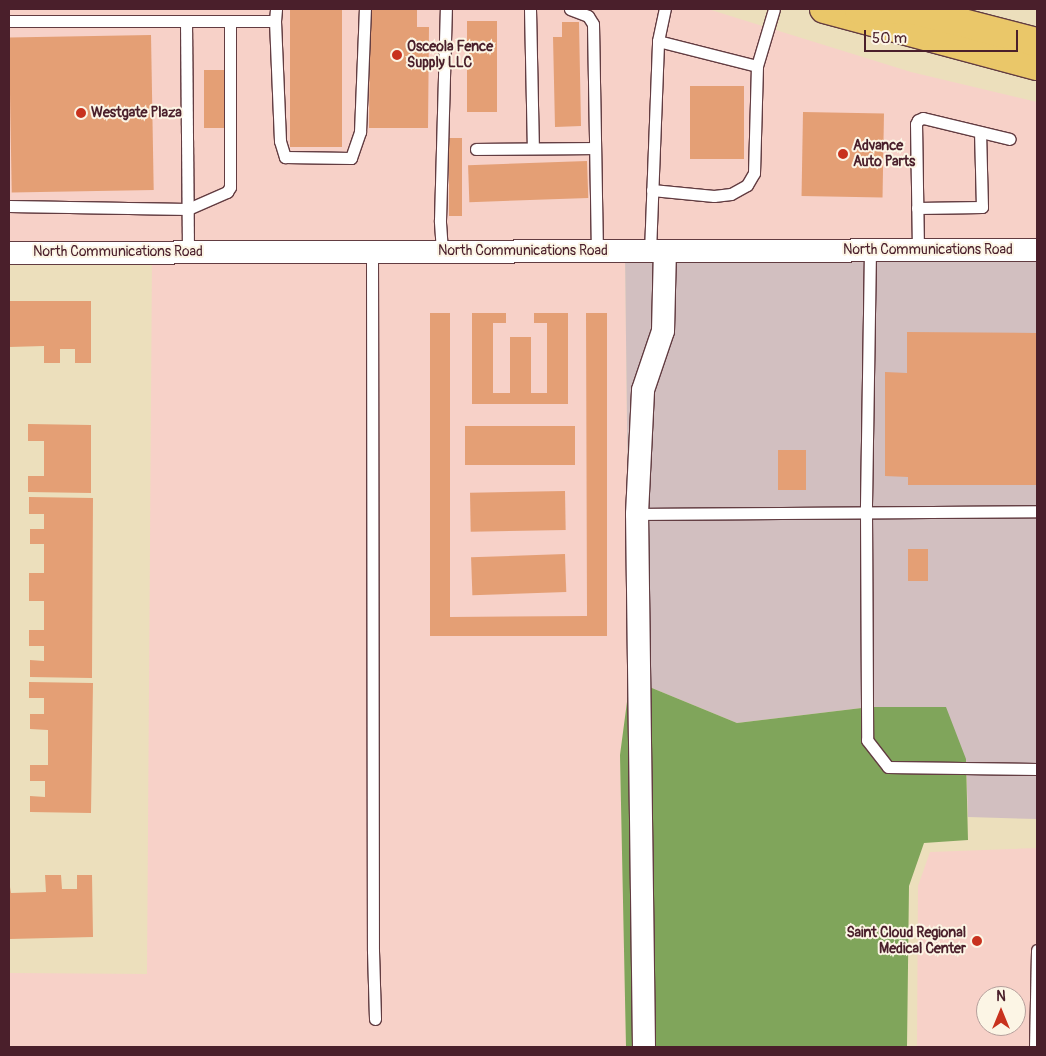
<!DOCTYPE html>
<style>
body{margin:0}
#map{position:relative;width:1046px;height:1056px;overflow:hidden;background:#ecdfbc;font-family:Pangolin,sans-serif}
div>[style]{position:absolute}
.built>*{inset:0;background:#f7d1c8}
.industrial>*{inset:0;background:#d2bfc0}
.forest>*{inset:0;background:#80a55b}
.building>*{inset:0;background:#e49f75;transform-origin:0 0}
.roads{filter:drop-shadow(1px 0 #623c41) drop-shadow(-1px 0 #623c41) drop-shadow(0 1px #623c41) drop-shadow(0 -1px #623c41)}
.service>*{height:11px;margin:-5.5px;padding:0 5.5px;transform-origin:5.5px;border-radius:5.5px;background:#fff}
.minor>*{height:22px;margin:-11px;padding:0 11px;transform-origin:11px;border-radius:11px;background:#fff}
.trunk>*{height:28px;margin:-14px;padding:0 14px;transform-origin:14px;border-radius:14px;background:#eac769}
.dots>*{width:14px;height:14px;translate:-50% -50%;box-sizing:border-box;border:2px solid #fcf5e5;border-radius:50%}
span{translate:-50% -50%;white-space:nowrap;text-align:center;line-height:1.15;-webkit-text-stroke:4px #fcf5e5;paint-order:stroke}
.poi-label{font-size:14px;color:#4a1f2b;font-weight:700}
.left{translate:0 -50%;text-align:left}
.right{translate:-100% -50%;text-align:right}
.street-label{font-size:14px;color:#4a1f2b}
.frame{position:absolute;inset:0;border:10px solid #4a1f2b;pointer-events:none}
.north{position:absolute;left:976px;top:986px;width:50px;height:50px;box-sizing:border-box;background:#fcf5e5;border:1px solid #b59f9b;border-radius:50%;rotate:0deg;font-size:14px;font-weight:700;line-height:20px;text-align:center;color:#4a1f2b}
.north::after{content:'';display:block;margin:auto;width:18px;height:22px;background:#c8321e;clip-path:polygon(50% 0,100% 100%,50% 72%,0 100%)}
.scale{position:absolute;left:864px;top:30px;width:154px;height:22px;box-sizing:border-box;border:2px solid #4a1f2b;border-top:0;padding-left:6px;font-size:15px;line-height:18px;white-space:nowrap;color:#4a1f2b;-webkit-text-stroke:4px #fcf5e5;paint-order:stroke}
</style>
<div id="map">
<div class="built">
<i style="clip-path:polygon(9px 9px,708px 9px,911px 72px,1037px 102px,1037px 248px,625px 254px,630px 679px,620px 755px,626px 1047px,9px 1047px,9px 973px,147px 974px,152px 256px,9px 254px)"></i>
<i style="clip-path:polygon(evenodd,1037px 848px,1037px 1047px,917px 1047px,918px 886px,930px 852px,1037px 848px,986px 996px,1016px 996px,1016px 1026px,986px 1026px,986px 996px)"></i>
</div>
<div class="industrial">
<i style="clip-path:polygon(1037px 248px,1037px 819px,968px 817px,966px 759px,870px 707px,737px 723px,630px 679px,625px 253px)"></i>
</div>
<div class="forest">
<i style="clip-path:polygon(630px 679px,737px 723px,870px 707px,946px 707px,966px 759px,968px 840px,924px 843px,909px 886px,907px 1047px,626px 1047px,620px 755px)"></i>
</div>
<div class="building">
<i style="left:290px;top:9px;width:52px;height:138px"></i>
<i style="clip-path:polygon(370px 9px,417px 9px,417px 27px,429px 27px,428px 128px,369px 128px)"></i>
<i style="left:467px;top:21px;width:30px;height:91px"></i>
<i style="clip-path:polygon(562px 22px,579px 22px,581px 126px,555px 127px,553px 37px,562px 37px)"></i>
<i style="left:151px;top:35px;width:155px;height:142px;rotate:89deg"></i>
<i style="left:204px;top:70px;width:20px;height:58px"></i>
<i style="left:690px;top:86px;width:54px;height:73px"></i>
<i style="left:803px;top:112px;width:81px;height:84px;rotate:1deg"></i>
<i style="left:449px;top:138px;width:13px;height:78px"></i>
<i style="left:587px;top:161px;width:37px;height:119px;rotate:88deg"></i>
<i style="clip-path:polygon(9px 301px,91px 301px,91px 363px,75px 363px,75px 349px,60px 349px,60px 363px,44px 363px,44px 346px,9px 347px)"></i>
<i style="clip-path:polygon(430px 313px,450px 313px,450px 617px,587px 616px,586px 313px,607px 313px,607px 636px,430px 636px)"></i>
<i style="clip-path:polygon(472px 313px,506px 313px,506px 323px,493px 323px,493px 393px,510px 393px,510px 337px,531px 337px,531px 393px,547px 393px,547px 323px,534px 323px,534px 313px,568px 313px,568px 404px,472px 404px)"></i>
<i style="clip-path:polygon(907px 332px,1037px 333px,1037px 485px,908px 485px,908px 477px,885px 476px,885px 372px,907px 373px)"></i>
<i style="clip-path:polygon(28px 424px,91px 425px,91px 493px,28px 492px,28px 476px,44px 476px,44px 441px,28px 441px)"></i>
<i style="left:575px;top:426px;width:39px;height:110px;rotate:90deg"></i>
<i style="left:778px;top:450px;width:28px;height:40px"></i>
<i style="left:565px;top:491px;width:39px;height:95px;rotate:89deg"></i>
<i style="clip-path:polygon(29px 497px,93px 498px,92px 678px,30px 677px,30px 660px,44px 661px,44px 646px,29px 646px,29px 630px,44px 630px,44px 601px,29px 601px,29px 573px,44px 573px,44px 544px,30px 544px,30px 529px,44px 529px,44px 514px,29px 514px)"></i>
<i style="left:908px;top:549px;width:20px;height:32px"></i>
<i style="left:565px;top:554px;width:38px;height:94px;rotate:88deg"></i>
<i style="clip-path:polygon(29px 682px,93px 683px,91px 813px,30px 812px,30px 796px,45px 797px,45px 781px,30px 781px,30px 765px,48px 765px,48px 730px,30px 729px,30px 714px,44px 714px,44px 698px,29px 698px)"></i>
<i style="clip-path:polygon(45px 875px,61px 875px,62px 889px,77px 889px,77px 875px,92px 875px,93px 937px,9px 939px,9px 881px,11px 893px,46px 892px)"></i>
</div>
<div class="roads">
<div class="service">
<i style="left:530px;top:9px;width:139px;rotate:88.8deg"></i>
<i style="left:570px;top:9px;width:19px;rotate:21deg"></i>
<i style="left:588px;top:16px;width:9px;rotate:58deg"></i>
<i style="left:593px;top:24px;width:227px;rotate:89deg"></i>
<i style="left:9px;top:21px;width:266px"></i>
<i style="left:275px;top:21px;width:12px;rotate:-85deg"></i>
<i style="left:186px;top:21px;width:231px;rotate:89.5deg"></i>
<i style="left:275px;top:21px;width:120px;rotate:87.6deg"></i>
<i style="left:280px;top:141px;width:17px;rotate:73deg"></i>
<i style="left:285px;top:157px;width:66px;rotate:0.9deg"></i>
<i style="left:351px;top:158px;width:28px;rotate:-71deg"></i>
<i style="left:360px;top:132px;width:123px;rotate:-87.7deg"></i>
<i style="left:658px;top:41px;width:102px;rotate:14.2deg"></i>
<i style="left:476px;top:149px;width:119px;rotate:-0.5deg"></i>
<i style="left:652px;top:190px;width:62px;rotate:5.5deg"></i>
<i style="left:714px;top:196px;width:17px;rotate:-7deg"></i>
<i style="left:731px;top:194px;width:18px;rotate:-29deg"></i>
<i style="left:747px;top:185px;width:14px;rotate:-60deg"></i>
<i style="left:754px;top:173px;width:107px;rotate:-88.4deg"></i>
<i style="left:757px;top:66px;width:59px;rotate:-73.4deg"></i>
<i style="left:9px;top:206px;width:179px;rotate:1deg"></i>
<i style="left:188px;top:209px;width:43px;rotate:-23.6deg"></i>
<i style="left:227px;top:192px;width:6px;rotate:-59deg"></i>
<i style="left:230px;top:187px;width:166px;rotate:-90deg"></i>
<i style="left:917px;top:208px;width:65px;rotate:-0.9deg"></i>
<i style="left:982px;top:207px;width:75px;rotate:-91.5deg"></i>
<i style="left:870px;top:250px;width:263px;rotate:90.9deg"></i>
<i style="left:866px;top:513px;width:227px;rotate:89.7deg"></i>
<i style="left:867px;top:740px;width:34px;rotate:52deg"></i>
<i style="left:888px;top:767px;width:149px;rotate:0.8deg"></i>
<i style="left:918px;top:250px;width:126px;rotate:-90.9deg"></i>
<i style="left:916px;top:124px;width:4px;rotate:-63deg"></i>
<i style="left:918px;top:120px;width:5px;rotate:-22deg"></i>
<i style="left:923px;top:118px;width:89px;rotate:13.6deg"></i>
<i style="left:372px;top:251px;width:700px;rotate:89.92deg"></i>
<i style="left:373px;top:951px;width:68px;rotate:88.3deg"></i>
<i style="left:442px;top:251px;width:31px;rotate:-94deg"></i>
<i style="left:440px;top:220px;width:211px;rotate:-88.4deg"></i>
<i style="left:650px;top:252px;width:211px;rotate:-87.8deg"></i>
<i style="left:658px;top:41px;width:33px;rotate:-78deg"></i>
<i style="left:637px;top:514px;width:400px;rotate:-0.4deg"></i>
<i style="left:1035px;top:1047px;width:97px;rotate:-88.8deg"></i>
</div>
<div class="minor">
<i style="left:9px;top:253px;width:1028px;rotate:-0.17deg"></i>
<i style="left:644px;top:1047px;width:533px;rotate:-90.75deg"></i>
<i style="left:637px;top:514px;width:124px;rotate:-87.2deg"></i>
<i style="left:643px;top:390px;width:62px;rotate:-71.3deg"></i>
<i style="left:663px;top:331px;width:80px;rotate:-88.6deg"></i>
</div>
<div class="trunk">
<i style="left:824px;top:9px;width:220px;rotate:15deg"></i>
<i style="left:859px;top:10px;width:50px;rotate:-1.1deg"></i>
<i style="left:909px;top:9px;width:132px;rotate:14.5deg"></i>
</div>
</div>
<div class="dots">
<i style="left:397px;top:55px;background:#c8321e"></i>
<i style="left:81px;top:113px;background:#c8321e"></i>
<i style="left:843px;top:154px;background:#c8321e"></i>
<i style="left:977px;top:941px;background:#c8321e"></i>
</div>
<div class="poi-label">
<span class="left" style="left:407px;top:55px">Osceola Fence<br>Supply LLC</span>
<span class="left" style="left:91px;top:113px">Westgate Plaza</span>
<span class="left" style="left:853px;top:154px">Advance<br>Auto Parts</span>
<span class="right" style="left:966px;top:941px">Saint Cloud Regional<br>Medical Center</span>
</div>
<div class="street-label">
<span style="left:928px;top:250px">North Communications Road</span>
<span style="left:523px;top:251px">North Communications Road</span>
<span style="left:118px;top:252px">North Communications Road</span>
</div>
<div class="frame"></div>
<div class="north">N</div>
<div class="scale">50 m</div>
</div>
